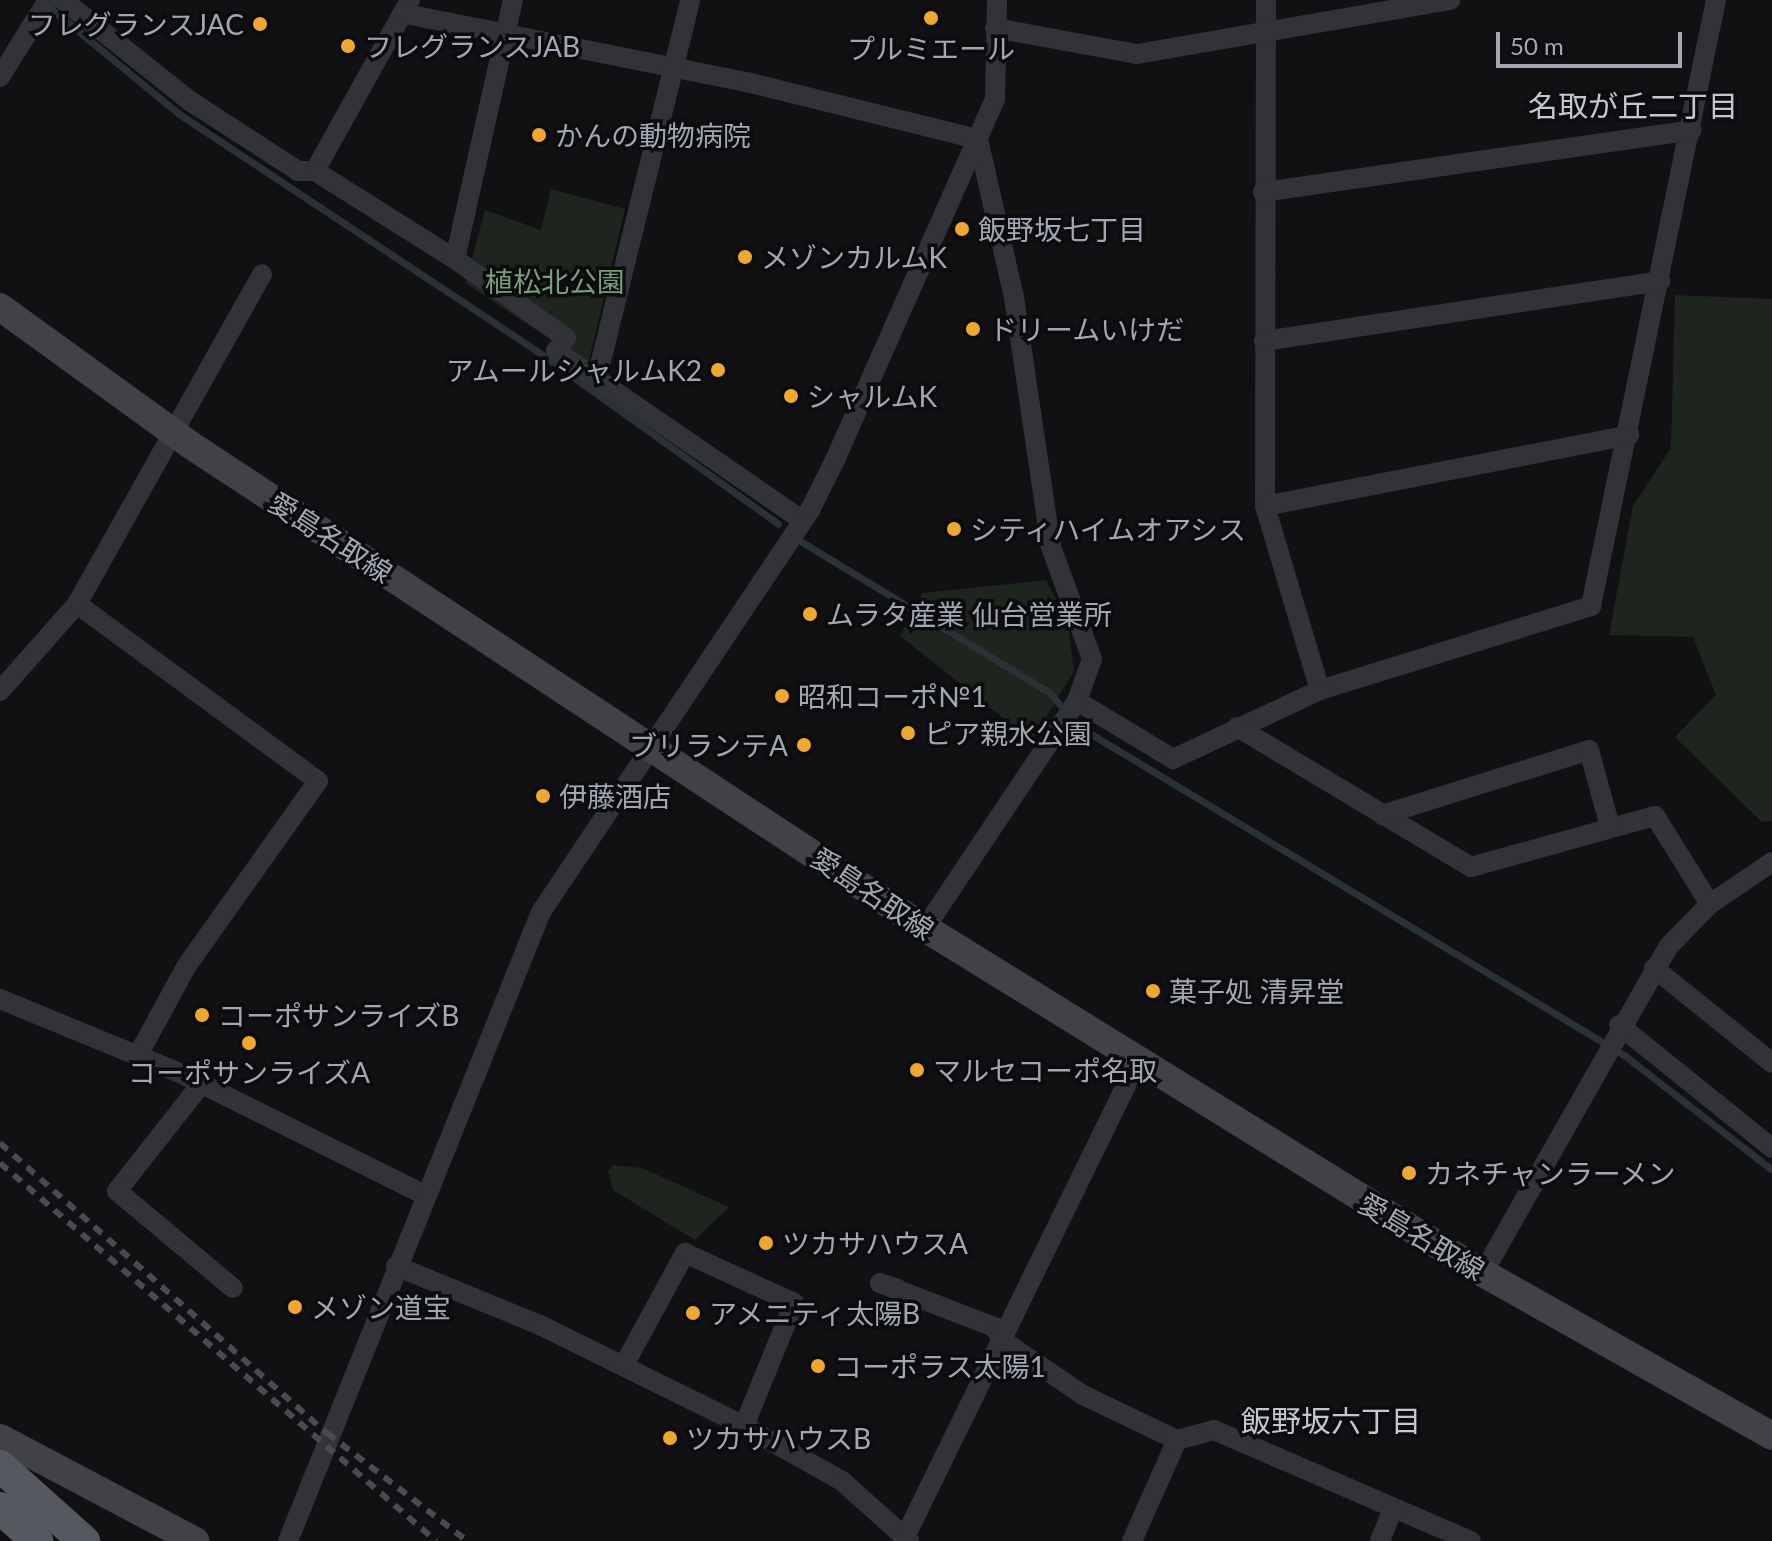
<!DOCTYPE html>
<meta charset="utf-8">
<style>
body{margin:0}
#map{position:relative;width:1772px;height:1541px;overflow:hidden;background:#111113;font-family:Lato,"Noto Sans JP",sans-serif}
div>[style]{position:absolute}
.green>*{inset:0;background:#1d251e}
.stream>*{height:7px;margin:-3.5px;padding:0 3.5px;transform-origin:3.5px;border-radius:3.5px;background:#2a3238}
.minor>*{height:20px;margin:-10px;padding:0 10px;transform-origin:10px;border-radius:10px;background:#323338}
.secondary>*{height:28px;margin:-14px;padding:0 14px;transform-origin:14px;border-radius:14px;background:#404247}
.trunk>*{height:32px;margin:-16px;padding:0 16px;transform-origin:16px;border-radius:16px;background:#56585f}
.rail>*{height:6px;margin-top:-3px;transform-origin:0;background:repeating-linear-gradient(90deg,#494b50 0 10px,transparent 0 18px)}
.dots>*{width:22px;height:22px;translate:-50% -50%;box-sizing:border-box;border:4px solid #0c0c0e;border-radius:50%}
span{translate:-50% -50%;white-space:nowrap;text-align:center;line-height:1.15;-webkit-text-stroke:7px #0c0c0e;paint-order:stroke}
.poi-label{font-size:28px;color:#a2a8b3}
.right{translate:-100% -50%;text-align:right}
.left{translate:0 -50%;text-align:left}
.park-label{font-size:28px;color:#799e7b}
.street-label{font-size:28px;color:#a2a8b3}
.neighbourhood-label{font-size:30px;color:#c3c7cf}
.scale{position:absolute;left:1496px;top:32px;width:186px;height:36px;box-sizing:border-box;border:4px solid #a2a8b3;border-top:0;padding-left:10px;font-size:24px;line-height:28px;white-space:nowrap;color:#a2a8b3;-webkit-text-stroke:6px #0c0c0e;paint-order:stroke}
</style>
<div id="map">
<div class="green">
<i style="clip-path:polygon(551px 189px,625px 209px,588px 364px,465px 283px,485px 210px,541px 230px)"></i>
<i style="clip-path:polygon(1675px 295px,1772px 299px,1772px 821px,1762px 822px,1675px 737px,1716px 695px,1693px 637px,1609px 635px,1633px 506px,1671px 448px)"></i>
<i style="clip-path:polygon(1046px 580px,1067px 621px,1074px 671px,1032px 741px,900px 636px,923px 593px)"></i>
<i style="clip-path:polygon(613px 1165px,642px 1168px,729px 1207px,695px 1240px,613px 1190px,608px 1171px)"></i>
</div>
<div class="stream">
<i style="left:48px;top:6px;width:170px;rotate:39.5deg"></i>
<i style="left:179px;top:114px;width:426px;rotate:33.5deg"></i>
<i style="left:534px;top:349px;width:300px;rotate:35.6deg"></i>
<i style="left:802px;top:542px;width:290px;rotate:31.3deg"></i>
<i style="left:1050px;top:693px;width:41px;rotate:50.9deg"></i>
<i style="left:1076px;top:725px;width:640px;rotate:31.06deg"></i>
<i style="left:1624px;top:1055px;width:187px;rotate:37.8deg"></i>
</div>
<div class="minor">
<i style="left:63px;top:0;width:162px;rotate:38.5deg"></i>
<i style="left:190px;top:101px;width:129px;rotate:32.9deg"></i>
<i style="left:298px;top:171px;width:17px"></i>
<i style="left:410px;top:0;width:196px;rotate:119.1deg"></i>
<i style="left:315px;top:171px;width:165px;rotate:32.2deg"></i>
<i style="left:455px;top:259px;width:136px;rotate:35.4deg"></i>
<i style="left:566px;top:338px;width:16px;rotate:128deg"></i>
<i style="left:556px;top:351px;width:298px;rotate:34.5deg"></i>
<i style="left:1266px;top:0;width:506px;rotate:90.11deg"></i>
<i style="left:1265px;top:506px;width:192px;rotate:73.4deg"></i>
<i style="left:1320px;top:690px;width:284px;rotate:-17.2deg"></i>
<i style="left:1591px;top:606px;width:619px;rotate:-78.35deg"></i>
<i style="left:406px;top:14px;width:348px;rotate:11.3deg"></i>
<i style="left:747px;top:82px;width:238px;rotate:13.9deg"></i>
<i style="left:978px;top:139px;width:162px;rotate:77.2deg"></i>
<i style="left:1014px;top:297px;width:253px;rotate:81.6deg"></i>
<i style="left:1051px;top:547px;width:119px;rotate:69.9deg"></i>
<i style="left:1092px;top:659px;width:45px;rotate:109.7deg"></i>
<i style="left:1077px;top:701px;width:112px;rotate:31.1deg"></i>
<i style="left:1173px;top:759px;width:162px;rotate:-25.1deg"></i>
<i style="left:995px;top:28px;width:144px;rotate:10.4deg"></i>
<i style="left:1137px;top:54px;width:318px;rotate:-9.8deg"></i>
<i style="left:0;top:77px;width:91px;rotate:-58.1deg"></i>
<i style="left:1263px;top:192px;width:433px;rotate:-8.2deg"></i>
<i style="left:455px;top:259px;width:265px;rotate:-77.4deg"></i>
<i style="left:1264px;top:341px;width:401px;rotate:-8.6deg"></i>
<i style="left:597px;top:377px;width:388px;rotate:-76.1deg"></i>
<i style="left:1265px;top:506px;width:371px;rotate:-11deg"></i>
<i style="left:77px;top:604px;width:299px;rotate:36.3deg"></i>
<i style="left:318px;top:781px;width:228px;rotate:125.4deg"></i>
<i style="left:186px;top:967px;width:102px;rotate:118.6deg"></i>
<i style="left:0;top:691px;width:116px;rotate:-48.5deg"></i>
<i style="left:77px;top:604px;width:378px;rotate:-60.7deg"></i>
<i style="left:1237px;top:727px;width:273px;rotate:30.9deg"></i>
<i style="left:1471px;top:867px;width:191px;rotate:-15.5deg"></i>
<i style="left:1655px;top:816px;width:104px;rotate:58deg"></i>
<i style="left:1382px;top:815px;width:217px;rotate:-17.4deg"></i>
<i style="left:1589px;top:750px;width:80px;rotate:74.7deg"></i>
<i style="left:925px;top:928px;width:273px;rotate:-56.2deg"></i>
<i style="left:1654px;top:968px;width:151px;rotate:38.8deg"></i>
<i style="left:0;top:999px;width:199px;rotate:22.4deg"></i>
<i style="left:184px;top:1075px;width:269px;rotate:26.5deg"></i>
<i style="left:1619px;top:1025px;width:196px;rotate:38.8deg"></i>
<i style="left:202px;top:1083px;width:137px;rotate:128.2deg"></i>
<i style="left:117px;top:1191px;width:151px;rotate:39.9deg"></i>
<i style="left:396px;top:1266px;width:156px;rotate:22.3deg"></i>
<i style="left:540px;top:1325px;width:228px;rotate:26.3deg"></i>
<i style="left:744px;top:1426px;width:112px;rotate:29.3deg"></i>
<i style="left:842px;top:1481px;width:90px;rotate:41.8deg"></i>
<i style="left:1483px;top:1273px;width:375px;rotate:-60.4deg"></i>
<i style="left:1668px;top:947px;width:60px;rotate:-45.7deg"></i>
<i style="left:1710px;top:904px;width:75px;rotate:-34.1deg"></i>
<i style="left:898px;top:1289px;width:19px;rotate:-162deg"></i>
<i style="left:880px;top:1283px;width:122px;rotate:21.1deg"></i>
<i style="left:994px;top:1327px;width:15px;rotate:58deg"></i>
<i style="left:1002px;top:1340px;width:98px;rotate:34.2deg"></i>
<i style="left:1083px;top:1395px;width:104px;rotate:25.6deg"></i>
<i style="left:624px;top:1365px;width:128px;rotate:-61.4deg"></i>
<i style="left:685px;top:1253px;width:120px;rotate:24.6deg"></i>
<i style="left:794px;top:1303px;width:133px;rotate:112.1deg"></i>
<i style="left:288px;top:1541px;width:678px;rotate:-68.09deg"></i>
<i style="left:541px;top:912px;width:486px;rotate:-56.2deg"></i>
<i style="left:811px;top:508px;width:54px;rotate:-63.4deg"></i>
<i style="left:835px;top:460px;width:395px;rotate:-66.1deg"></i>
<i style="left:995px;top:99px;width:99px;rotate:-88.8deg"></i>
<i style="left:903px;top:1541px;width:534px;rotate:-63.91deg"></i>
<i style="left:1132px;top:1541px;width:111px;rotate:-66deg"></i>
<i style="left:1177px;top:1440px;width:38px;rotate:-15deg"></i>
<i style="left:1214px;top:1430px;width:280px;rotate:23.4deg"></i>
<i style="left:1380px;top:1541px;width:35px;rotate:-68deg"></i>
</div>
<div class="secondary">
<i style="left:0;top:307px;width:233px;rotate:35.9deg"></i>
<i style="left:189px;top:444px;width:881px;rotate:33.33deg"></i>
<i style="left:925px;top:928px;width:656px;rotate:31.73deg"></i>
<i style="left:1483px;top:1273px;width:332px;rotate:29.4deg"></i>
<i style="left:0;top:1438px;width:221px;rotate:27.8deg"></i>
</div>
<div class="trunk">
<i style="left:0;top:1466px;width:113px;rotate:41.8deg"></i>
<i style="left:0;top:1508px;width:50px;rotate:41.7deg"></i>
</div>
<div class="rail">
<i style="left:0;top:1143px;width:437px;rotate:41.6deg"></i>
<i style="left:327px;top:1433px;width:177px;rotate:37.6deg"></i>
<i style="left:0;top:1163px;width:577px;rotate:40.92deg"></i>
</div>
<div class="dots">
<i style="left:931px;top:18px;background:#efa82c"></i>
<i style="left:260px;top:24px;background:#efa82c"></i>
<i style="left:348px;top:46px;background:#efa82c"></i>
<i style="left:539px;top:135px;background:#efa82c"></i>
<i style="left:962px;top:229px;background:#efa82c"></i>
<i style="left:745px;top:257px;background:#efa82c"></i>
<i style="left:973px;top:329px;background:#efa82c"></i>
<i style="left:718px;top:370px;background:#efa82c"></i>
<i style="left:791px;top:396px;background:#efa82c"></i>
<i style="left:954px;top:529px;background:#efa82c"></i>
<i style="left:810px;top:614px;background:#efa82c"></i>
<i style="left:782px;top:696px;background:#efa82c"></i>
<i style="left:908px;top:733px;background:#efa82c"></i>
<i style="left:804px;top:745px;background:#efa82c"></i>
<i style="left:543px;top:796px;background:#efa82c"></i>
<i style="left:1153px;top:991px;background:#efa82c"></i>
<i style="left:202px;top:1015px;background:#efa82c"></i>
<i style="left:249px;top:1043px;background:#efa82c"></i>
<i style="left:917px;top:1070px;background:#efa82c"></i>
<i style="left:1409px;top:1173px;background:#efa82c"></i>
<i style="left:766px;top:1243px;background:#efa82c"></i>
<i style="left:295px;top:1307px;background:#efa82c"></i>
<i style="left:693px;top:1313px;background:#efa82c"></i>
<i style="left:818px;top:1366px;background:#efa82c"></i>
<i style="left:670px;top:1438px;background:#efa82c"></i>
</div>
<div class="poi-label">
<span class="right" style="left:244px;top:24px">フレグランスJAC</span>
<span class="left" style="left:364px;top:46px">フレグランスJAB</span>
<span style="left:931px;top:48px">プルミエール</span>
<span class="left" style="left:555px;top:135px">かんの動物病院</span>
<span class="left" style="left:978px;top:229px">飯野坂七丁目</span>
<span class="left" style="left:761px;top:257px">メゾンカルムK</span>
<span class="left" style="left:989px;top:329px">ドリームいけだ</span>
<span class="right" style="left:702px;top:370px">アムールシャルムK2</span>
<span class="left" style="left:807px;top:396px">シャルムK</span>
<span class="left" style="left:970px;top:529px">シティハイムオアシス</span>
<span class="left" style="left:826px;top:614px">ムラタ産業 仙台営業所</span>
<span class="left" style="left:798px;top:696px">昭和コーポ№1</span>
<span class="left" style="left:924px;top:733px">ピア親水公園</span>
<span class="right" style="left:788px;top:745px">ブリランテA</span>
<span class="left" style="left:559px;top:796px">伊藤酒店</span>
<span class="left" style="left:1169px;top:991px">菓子処 清昇堂</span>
<span class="left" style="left:218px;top:1015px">コーポサンライズB</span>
<span class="left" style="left:933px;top:1070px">マルセコーポ名取</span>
<span style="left:249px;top:1072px">コーポサンライズA</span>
<span class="left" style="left:1425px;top:1173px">カネチャンラーメン</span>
<span class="left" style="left:782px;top:1243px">ツカサハウスA</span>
<span class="left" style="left:311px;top:1307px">メゾン道宝</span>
<span class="left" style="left:709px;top:1313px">アメニティ太陽B</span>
<span class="left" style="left:834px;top:1366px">コーポラス太陽1</span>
<span class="left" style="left:686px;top:1438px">ツカサハウスB</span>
</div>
<div class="park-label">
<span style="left:555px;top:281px">植松北公園</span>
</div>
<div class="street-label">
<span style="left:331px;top:537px;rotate:33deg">愛島名取線</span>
<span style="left:873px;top:893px;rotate:34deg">愛島名取線</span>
<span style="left:1422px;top:1236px;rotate:31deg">愛島名取線</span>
</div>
<div class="neighbourhood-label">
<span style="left:1633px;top:105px">名取が丘二丁目</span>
<span style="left:1331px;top:1420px">飯野坂六丁目</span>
</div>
<div class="scale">50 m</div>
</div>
